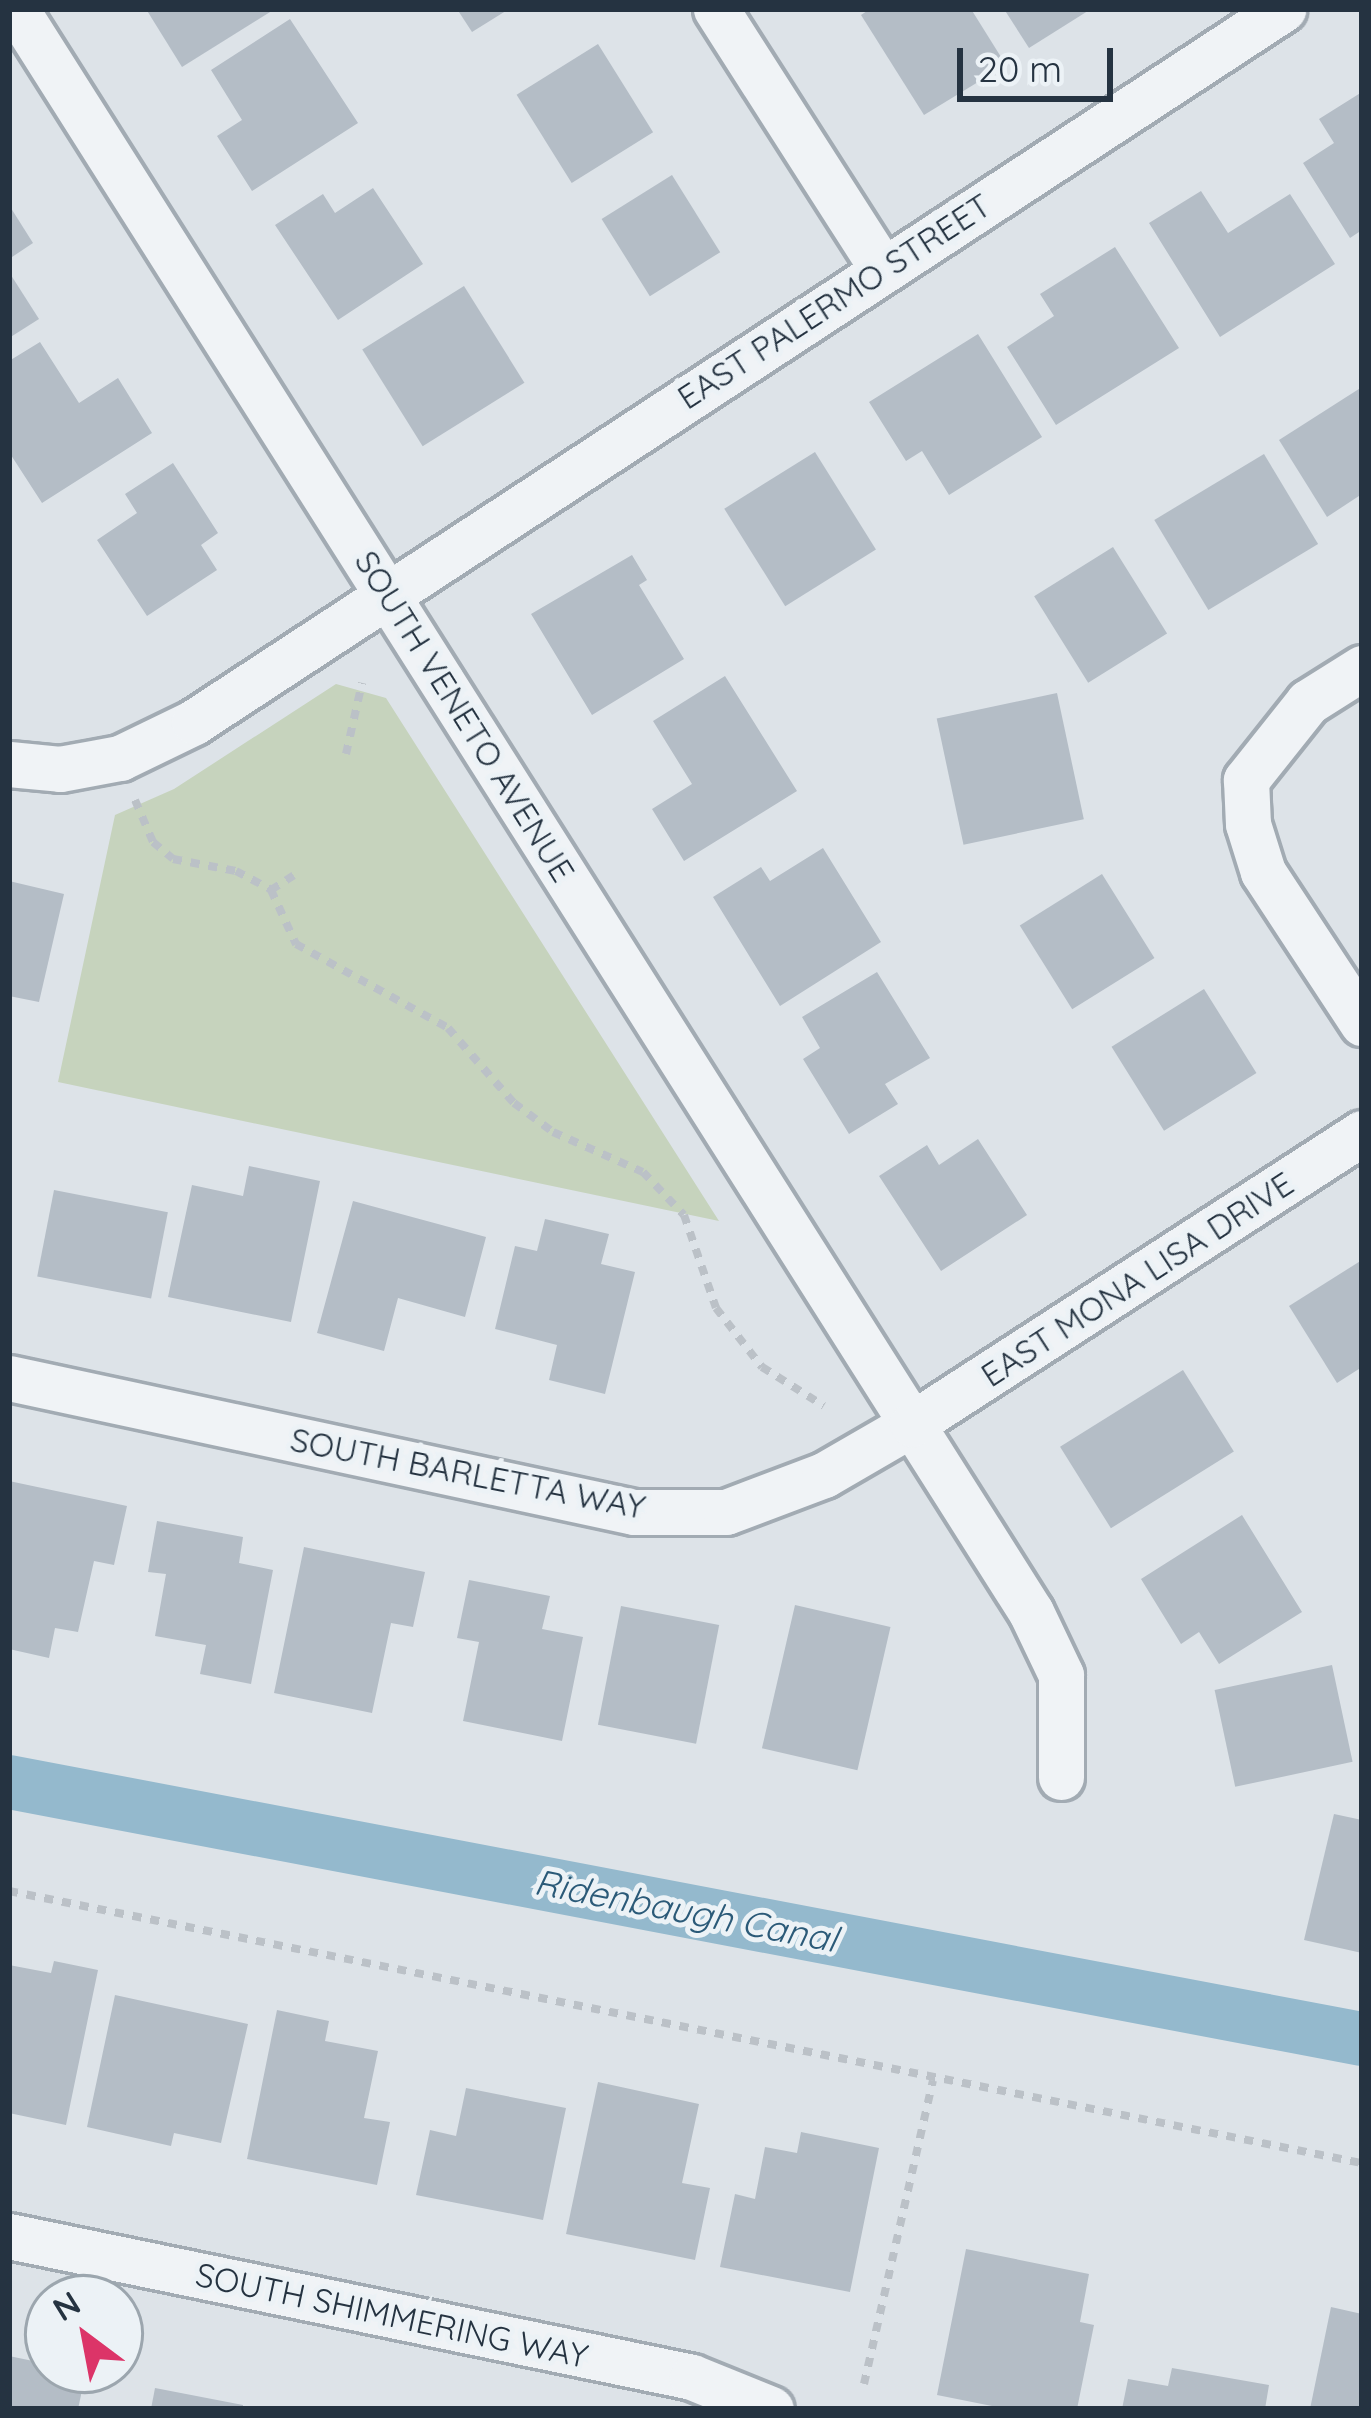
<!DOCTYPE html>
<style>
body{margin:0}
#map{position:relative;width:1371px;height:2418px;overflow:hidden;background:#dde3e8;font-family:Quicksand,sans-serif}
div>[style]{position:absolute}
.green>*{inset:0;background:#c6d3bd}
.canal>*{height:54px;margin:-27px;padding:0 27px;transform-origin:27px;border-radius:27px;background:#94b9cd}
.building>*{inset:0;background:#b4bdc6;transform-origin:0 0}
.path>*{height:8px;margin-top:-4px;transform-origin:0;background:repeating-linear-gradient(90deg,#bbc1c7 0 9px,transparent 0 18px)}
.roads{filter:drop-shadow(3px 0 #a2abb3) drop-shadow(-3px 0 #a2abb3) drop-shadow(0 3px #a2abb3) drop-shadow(0 -3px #a2abb3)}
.street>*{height:45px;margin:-22.5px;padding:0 22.5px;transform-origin:22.5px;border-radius:22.5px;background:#f0f3f6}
span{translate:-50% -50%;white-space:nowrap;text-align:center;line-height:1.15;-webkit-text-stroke:10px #ecf2f6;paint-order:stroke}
.street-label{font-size:33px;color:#253341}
.water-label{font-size:36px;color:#2b5a78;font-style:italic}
.frame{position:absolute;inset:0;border:12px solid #253341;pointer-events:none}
.north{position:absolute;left:24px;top:2274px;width:120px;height:120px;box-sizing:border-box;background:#ecf2f6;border:3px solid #9ca6ae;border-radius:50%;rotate:328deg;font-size:33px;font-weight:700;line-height:48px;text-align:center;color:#253341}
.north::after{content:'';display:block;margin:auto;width:42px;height:54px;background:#dc3468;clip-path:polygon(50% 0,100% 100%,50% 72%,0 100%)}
.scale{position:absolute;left:957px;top:48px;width:156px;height:54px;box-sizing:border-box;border:6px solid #253341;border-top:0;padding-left:15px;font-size:36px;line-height:42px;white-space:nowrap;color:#253341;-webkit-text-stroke:9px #ecf2f6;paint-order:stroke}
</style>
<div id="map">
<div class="green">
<i style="clip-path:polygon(336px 684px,386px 698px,719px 1221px,58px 1082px,115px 815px,174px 789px)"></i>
</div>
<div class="canal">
<i style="left:9px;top:1782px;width:1377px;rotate:10.76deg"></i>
</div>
<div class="building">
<i style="clip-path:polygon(146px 9px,275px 9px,182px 67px)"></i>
<i style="clip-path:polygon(457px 9px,509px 9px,472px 32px)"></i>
<i style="clip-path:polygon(870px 9px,971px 9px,1006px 65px,924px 115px,861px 15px)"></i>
<i style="clip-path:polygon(1004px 9px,1091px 9px,1029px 48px)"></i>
<i style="clip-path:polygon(290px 19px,358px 123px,252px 191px,217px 136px,242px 120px,211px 70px)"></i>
<i style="left:598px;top:44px;width:104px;height:96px;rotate:58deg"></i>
<i style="clip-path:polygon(1362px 92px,1362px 230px,1350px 238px,1303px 163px,1334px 143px,1319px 119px)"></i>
<i style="left:672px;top:175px;width:91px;height:83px;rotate:58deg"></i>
<i style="clip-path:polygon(373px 188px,423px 264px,338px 320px,275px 225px,323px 194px,335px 213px)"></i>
<i style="clip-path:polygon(1201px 191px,1228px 233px,1290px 194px,1335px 264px,1220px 337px,1149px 223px)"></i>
<i style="clip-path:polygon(9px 205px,33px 243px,9px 259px)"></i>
<i style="clip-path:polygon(1115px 247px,1179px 348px,1056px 425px,1007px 347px,1054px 316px,1040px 294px)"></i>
<i style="clip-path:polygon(9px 272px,39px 319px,9px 338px)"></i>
<i style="left:464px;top:286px;width:114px;height:120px;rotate:58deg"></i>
<i style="clip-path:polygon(978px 334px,1042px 437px,949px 495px,922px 451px,906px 461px,869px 402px)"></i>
<i style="clip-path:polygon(40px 342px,79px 403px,118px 378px,152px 433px,42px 503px,9px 452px,9px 361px)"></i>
<i style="clip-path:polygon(1362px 387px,1362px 494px,1327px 517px,1279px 440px)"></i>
<i style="left:815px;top:452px;width:115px;height:107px;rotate:58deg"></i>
<i style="left:1264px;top:454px;width:105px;height:128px;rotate:59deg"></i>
<i style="clip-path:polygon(173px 463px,218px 533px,201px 545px,217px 570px,147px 616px,97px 540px,137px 513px,125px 494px)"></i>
<i style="left:1113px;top:547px;width:102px;height:93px;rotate:58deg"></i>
<i style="clip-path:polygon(632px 555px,647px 580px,639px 585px,684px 659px,592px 715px,531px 614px)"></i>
<i style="clip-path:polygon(725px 676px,797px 791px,684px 861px,652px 809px,692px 784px,653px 721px)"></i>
<i style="left:1057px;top:693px;width:129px;height:123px;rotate:78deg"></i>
<i style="clip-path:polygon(823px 848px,881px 942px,780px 1006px,713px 897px,761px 867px,770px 881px)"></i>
<i style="left:1102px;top:874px;width:99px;height:97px;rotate:58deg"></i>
<i style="clip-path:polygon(9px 881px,64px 894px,39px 1002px,9px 996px)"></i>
<i style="clip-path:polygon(877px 972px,930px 1058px,885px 1084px,898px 1104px,849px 1134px,803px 1059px,820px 1048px,802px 1017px)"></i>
<i style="left:1204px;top:989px;width:99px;height:109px;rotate:58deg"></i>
<i style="clip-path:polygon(978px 1139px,1027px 1215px,941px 1271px,879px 1176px,927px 1145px,939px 1165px)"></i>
<i style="clip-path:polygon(249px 1166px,320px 1181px,291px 1322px,168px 1297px,192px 1185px,243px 1196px)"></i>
<i style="left:54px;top:1190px;width:116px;height:88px;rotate:11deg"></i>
<i style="clip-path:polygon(353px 1201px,486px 1237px,465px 1317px,398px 1298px,384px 1351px,317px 1333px)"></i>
<i style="clip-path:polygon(545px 1219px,609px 1234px,601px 1264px,635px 1272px,605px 1394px,549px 1380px,557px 1345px,495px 1329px,515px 1246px,537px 1251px)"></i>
<i style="clip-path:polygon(1362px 1260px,1362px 1367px,1337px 1383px,1289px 1306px)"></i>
<i style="left:1183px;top:1370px;width:96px;height:145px;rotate:58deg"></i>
<i style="clip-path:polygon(9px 1481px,127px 1506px,114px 1565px,94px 1561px,78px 1632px,55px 1628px,49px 1658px,9px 1649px)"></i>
<i style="clip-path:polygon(1242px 1515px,1302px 1612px,1219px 1664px,1199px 1632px,1181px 1644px,1141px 1579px)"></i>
<i style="clip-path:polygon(157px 1521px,243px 1537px,239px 1563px,273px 1570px,251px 1684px,200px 1674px,206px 1645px,155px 1636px,166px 1574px,148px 1572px)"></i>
<i style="clip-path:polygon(304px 1547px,425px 1572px,413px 1627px,391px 1623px,372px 1713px,274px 1693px)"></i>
<i style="clip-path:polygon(469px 1580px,550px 1596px,542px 1629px,583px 1637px,562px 1741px,463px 1721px,479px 1642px,457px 1638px)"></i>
<i style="left:795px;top:1605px;width:98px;height:147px;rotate:13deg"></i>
<i style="left:621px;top:1606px;width:100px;height:121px;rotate:11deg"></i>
<i style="left:1332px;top:1665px;width:99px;height:120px;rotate:78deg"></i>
<i style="clip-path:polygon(1334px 1814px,1362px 1820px,1362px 1953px,1304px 1940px)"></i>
<i style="clip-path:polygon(54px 1961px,98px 1970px,66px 2125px,9px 2113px,9px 1965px,51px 1973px)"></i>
<i style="clip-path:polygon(115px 1995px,248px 2024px,221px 2143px,174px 2133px,171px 2146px,87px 2127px)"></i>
<i style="clip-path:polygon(277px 2010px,329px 2021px,325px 2041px,378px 2051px,364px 2118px,390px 2122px,377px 2185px,247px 2159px)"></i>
<i style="clip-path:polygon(598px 2082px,699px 2104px,682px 2183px,710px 2188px,695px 2260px,566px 2234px)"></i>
<i style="clip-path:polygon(466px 2088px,566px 2108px,543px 2220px,416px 2195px,430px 2130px,456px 2136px)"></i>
<i style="clip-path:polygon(801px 2132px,879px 2148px,850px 2292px,720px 2267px,735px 2194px,755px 2199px,765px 2147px,797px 2153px)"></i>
<i style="clip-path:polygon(966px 2249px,1089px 2274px,1080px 2322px,1094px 2325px,1077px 2409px,1007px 2409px,937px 2395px)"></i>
<i style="clip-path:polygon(1331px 2307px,1362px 2314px,1362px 2409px,1310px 2409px)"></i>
<i style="clip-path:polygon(9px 2356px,86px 2372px,78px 2409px,9px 2409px)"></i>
<i style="clip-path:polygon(1172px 2368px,1269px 2385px,1265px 2409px,1122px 2409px,1128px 2379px,1168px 2386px)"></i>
<i style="clip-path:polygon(155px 2388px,243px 2405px,243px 2409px,151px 2409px)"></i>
</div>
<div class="path">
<i style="left:346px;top:754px;width:73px;rotate:-77.3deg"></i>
<i style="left:135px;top:800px;width:46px;rotate:66.8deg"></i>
<i style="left:153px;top:842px;width:26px;rotate:40deg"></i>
<i style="left:173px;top:859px;width:64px;rotate:10.8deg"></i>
<i style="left:236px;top:871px;width:40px;rotate:28deg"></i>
<i style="left:271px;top:890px;width:60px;rotate:65.2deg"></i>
<i style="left:296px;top:944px;width:174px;rotate:28.9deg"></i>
<i style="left:448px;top:1028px;width:100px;rotate:48.7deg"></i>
<i style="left:514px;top:1103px;width:49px;rotate:36.6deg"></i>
<i style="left:553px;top:1132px;width:98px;rotate:24deg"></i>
<i style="left:643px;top:1172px;width:59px;rotate:46.4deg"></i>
<i style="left:684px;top:1215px;width:98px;rotate:71deg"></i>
<i style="left:716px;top:1308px;width:75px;rotate:52.1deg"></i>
<i style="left:762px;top:1367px;width:73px;rotate:32.2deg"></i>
<i style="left:271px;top:890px;width:27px;rotate:-33deg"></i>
<i style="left:9px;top:1891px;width:1380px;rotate:11.37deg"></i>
<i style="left:864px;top:2384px;width:311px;rotate:-77.2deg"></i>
</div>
<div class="roads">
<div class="street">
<i style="left:16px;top:9px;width:1897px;rotate:57.66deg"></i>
<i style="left:1031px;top:1612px;width:70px;rotate:64.5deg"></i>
<i style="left:1061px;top:1675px;width:102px;rotate:90deg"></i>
<i style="left:716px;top:9px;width:308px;rotate:57.4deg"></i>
<i style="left:1362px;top:668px;width:64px;rotate:147.8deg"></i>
<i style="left:1308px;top:702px;width:100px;rotate:128.5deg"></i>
<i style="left:1246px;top:780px;width:44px;rotate:87.4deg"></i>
<i style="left:1248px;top:824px;width:50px;rotate:72.6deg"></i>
<i style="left:1263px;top:872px;width:181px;rotate:56.7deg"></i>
<i style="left:9px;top:764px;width:51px;rotate:5.6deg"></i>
<i style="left:60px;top:769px;width:61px;rotate:-10.4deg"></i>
<i style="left:120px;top:758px;width:82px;rotate:-25.9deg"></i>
<i style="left:194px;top:722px;width:1302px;rotate:-33.21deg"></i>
<i style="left:9px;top:1378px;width:639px;rotate:12.1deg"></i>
<i style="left:634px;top:1512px;width:92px"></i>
<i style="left:726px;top:1512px;width:105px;rotate:-20.7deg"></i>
<i style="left:824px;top:1475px;width:102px;rotate:-30.1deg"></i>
<i style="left:912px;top:1424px;width:536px;rotate:-32.89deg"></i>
<i style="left:9px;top:2236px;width:697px;rotate:11.66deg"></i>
<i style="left:692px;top:2377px;width:85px;rotate:22.1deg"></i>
</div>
</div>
<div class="street-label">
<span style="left:834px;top:301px;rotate:-33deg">EAST PALERMO STREET</span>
<span style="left:465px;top:716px;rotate:58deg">SOUTH VENETO AVENUE</span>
<span style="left:1137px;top:1279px;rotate:-33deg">EAST MONA LISA DRIVE</span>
<span style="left:468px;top:1473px;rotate:11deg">SOUTH BARLETTA WAY</span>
<span style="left:392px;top:2315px;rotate:12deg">SOUTH SHIMMERING WAY</span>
</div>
<div class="water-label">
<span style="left:686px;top:1910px;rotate:11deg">Ridenbaugh Canal</span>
</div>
<div class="frame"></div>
<div class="north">N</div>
<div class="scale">20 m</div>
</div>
